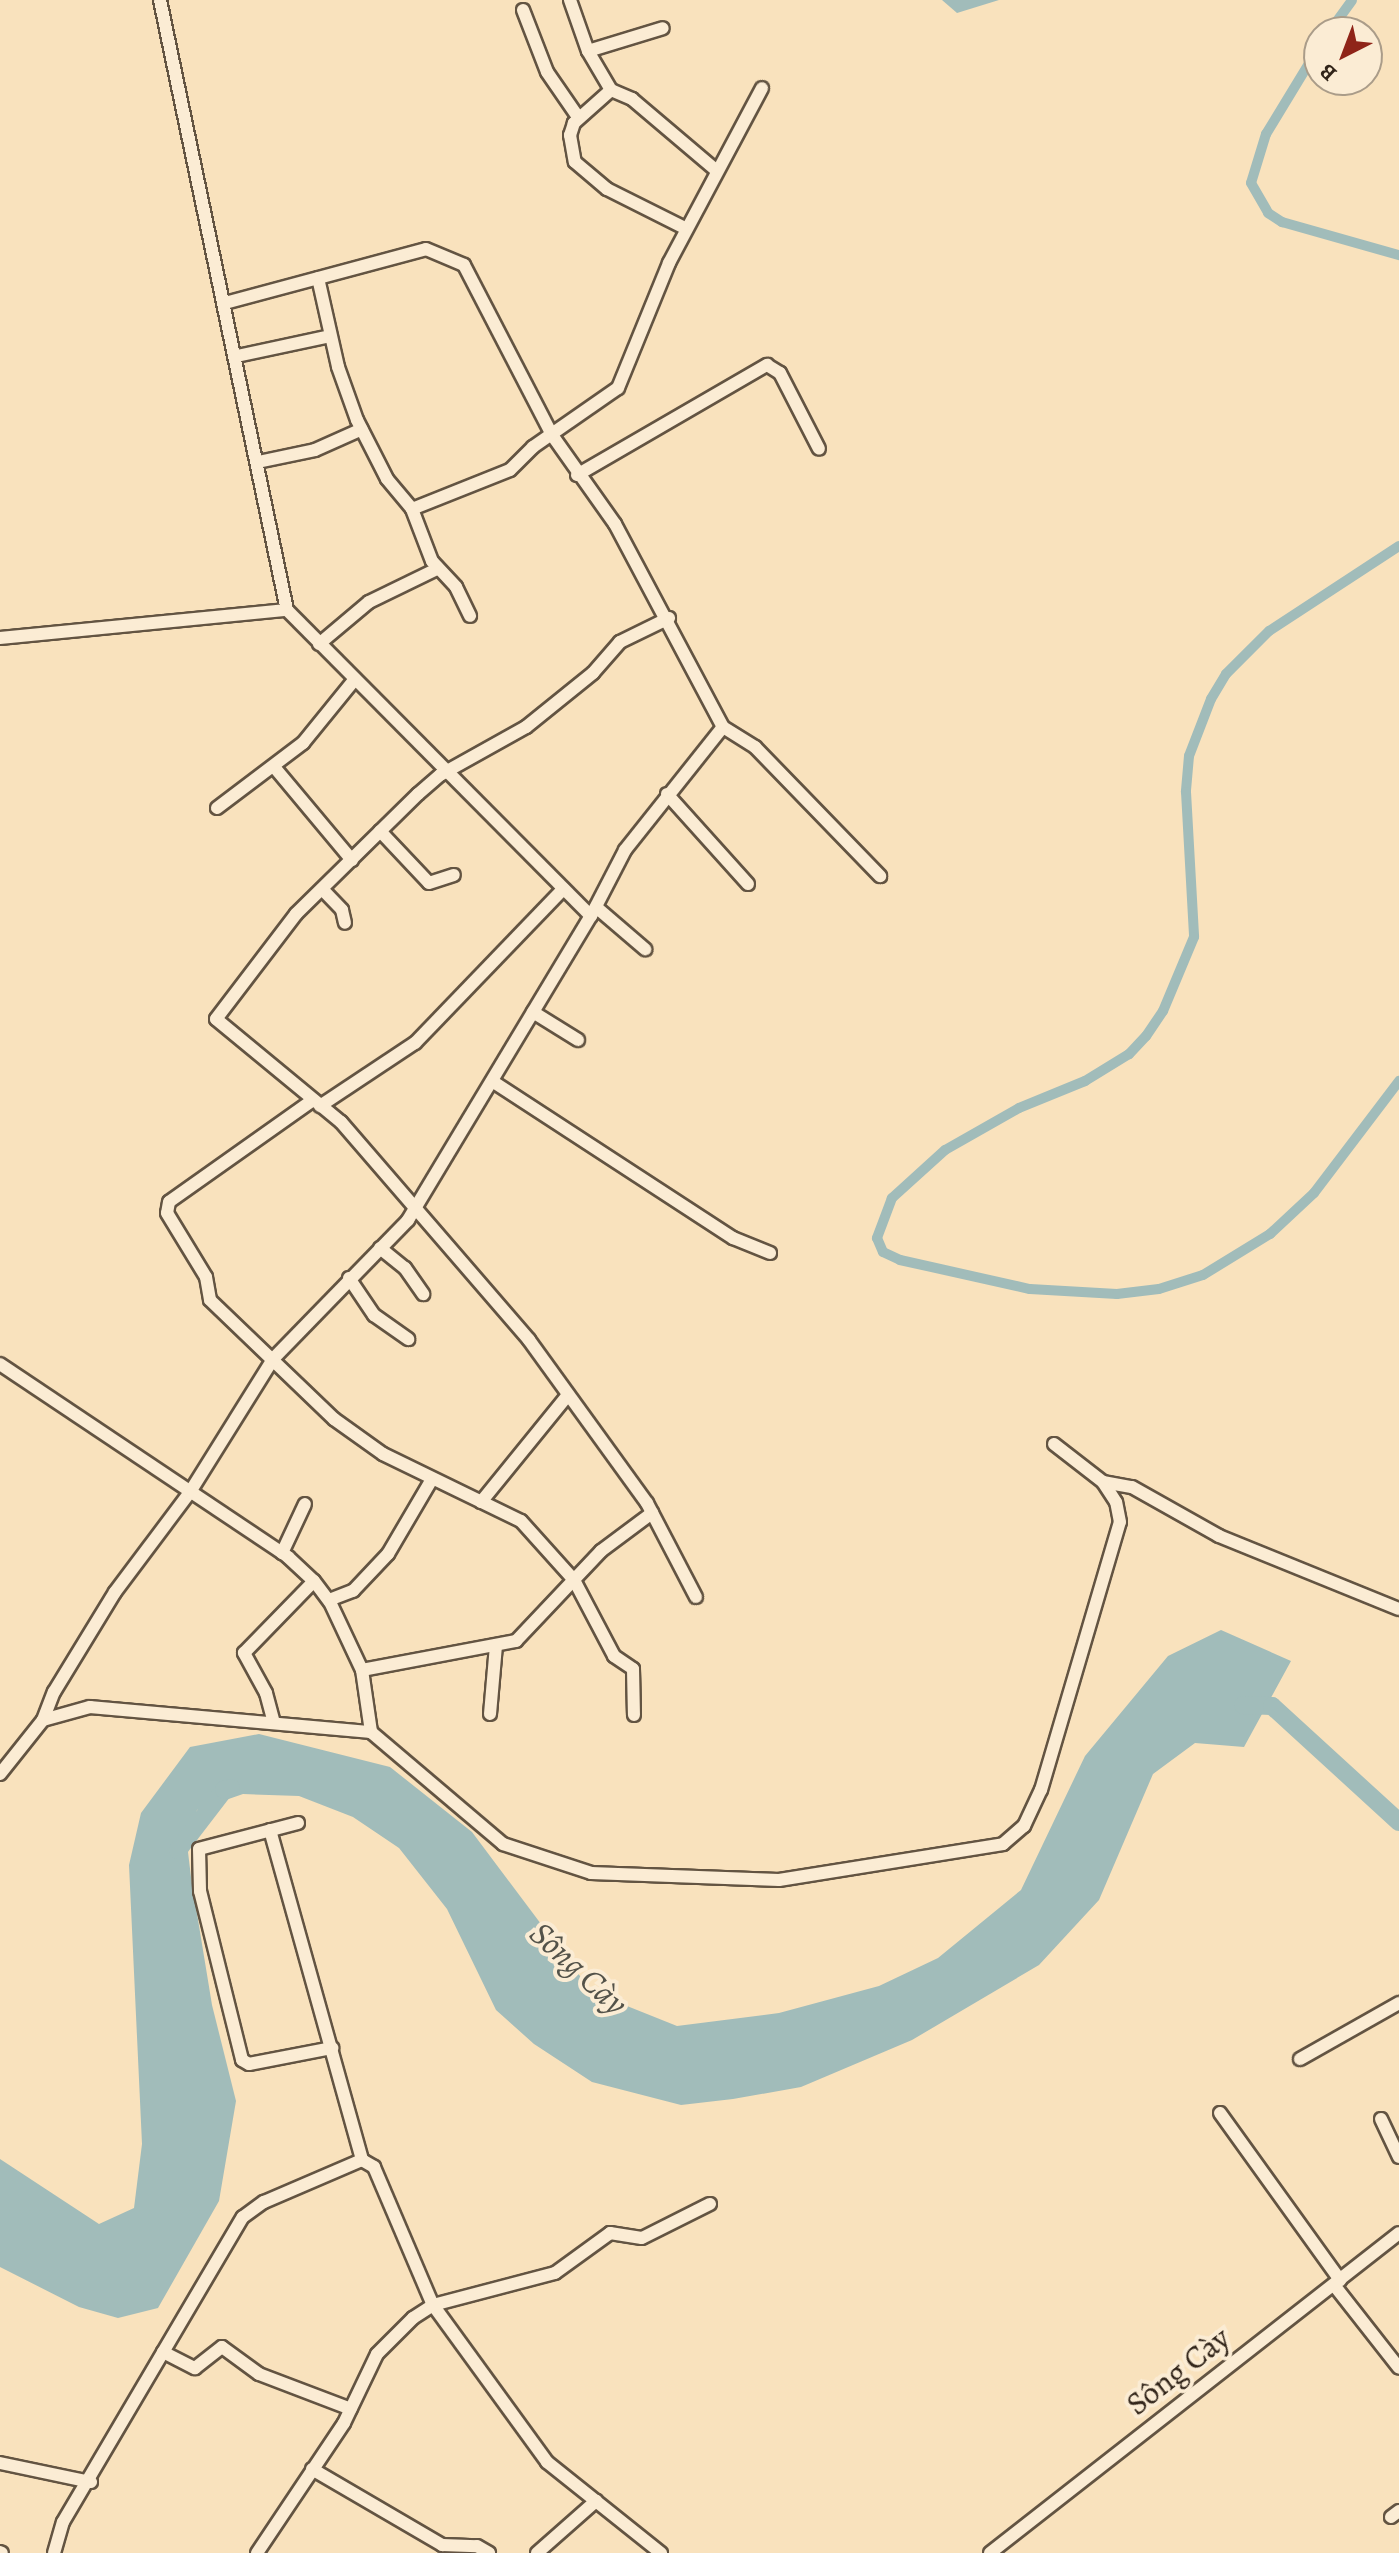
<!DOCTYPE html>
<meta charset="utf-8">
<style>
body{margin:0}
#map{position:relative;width:1399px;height:2553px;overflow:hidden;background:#f9e2bd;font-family:Alegreya,serif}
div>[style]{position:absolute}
.water>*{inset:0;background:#a1bcba}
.canal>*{height:10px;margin:-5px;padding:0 5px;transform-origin:5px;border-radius:5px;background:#a1bcba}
.river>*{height:18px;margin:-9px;padding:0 9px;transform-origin:9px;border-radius:9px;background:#a1bcba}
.roads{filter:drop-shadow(2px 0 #635442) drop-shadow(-2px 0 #635442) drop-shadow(0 2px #635442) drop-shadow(0 -2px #635442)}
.minor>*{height:12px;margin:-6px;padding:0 6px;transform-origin:6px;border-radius:6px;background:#fbecd4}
span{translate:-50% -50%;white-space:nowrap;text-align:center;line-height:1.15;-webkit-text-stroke:8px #fbecd4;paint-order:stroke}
.street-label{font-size:32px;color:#312419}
.water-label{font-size:34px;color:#535249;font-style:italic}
.north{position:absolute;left:1303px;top:16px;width:80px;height:80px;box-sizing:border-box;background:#fbecd4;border:2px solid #aa9c89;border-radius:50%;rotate:222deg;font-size:22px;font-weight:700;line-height:32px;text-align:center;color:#312419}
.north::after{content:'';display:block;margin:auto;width:28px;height:36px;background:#8f2418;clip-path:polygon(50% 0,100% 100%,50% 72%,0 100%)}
</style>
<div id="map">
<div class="water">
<i style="clip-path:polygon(942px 0,999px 0,957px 13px)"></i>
<i style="clip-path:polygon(1221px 1630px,1291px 1661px,1244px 1747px,1195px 1743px,1153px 1774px,1099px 1900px,1039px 1965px,912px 2040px,801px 2087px,733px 2099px,681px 2105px,592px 2082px,534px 2044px,496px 2010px,447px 1909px,399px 1848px,353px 1817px,299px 1796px,243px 1794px,197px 1810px,188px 1852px,191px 1877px,212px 2005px,236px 2101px,219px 2201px,158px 2308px,118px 2318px,79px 2307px,0 2267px,0 2159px,99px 2224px,134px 2208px,142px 2144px,129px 1865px,141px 1813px,190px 1747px,259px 1734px,390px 1767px,472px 1832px,592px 1992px,677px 2026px,779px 2013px,879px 1986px,938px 1958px,1021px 1890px,1085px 1756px,1168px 1656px)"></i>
</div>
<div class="canal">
<i style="left:1329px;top:32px;width:39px;rotate:-54deg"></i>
<i style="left:1319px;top:47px;width:102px;rotate:121.3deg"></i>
<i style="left:1266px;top:134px;width:51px;rotate:107deg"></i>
<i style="left:1251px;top:183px;width:34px;rotate:60deg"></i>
<i style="left:1268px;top:213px;width:17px;rotate:33deg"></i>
<i style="left:1282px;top:222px;width:122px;rotate:15.8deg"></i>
<i style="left:1399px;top:546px;width:155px;rotate:146.8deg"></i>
<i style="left:1269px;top:631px;width:61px;rotate:135deg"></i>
<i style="left:1226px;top:674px;width:29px;rotate:121deg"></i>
<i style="left:1211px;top:699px;width:61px;rotate:111.1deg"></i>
<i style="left:1189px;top:756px;width:36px;rotate:95deg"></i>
<i style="left:1186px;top:792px;width:145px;rotate:86.8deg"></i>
<i style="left:1194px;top:937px;width:80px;rotate:112.7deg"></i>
<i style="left:1163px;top:1011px;width:30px;rotate:124deg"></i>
<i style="left:1146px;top:1036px;width:25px;rotate:133deg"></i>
<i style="left:1129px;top:1054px;width:52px;rotate:148.5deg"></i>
<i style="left:1085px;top:1081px;width:71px;rotate:157.8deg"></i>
<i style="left:1019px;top:1108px;width:85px;rotate:150.4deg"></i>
<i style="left:945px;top:1150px;width:72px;rotate:137.8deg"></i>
<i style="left:892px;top:1198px;width:43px;rotate:110.6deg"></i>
<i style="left:877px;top:1238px;width:15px;rotate:67deg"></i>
<i style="left:883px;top:1252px;width:19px;rotate:25deg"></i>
<i style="left:900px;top:1260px;width:133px;rotate:12.6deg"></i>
<i style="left:1030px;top:1289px;width:87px;rotate:3.3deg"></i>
<i style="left:1117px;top:1294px;width:42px;rotate:-6.8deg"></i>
<i style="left:1159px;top:1289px;width:46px;rotate:-17.7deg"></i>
<i style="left:1203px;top:1275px;width:79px;rotate:-31.5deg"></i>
<i style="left:1270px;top:1234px;width:60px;rotate:-43deg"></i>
<i style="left:1314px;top:1193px;width:141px;rotate:-52.8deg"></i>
</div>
<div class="river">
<i style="left:1243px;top:1705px;width:29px;rotate:2deg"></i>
<i style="left:1272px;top:1706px;width:172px;rotate:42.4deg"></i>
<i style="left:178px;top:1850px;width:76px;rotate:-52.5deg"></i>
<i style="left:224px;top:1790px;width:7px;rotate:-16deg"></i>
</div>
<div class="roads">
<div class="minor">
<i style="left:160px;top:0;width:623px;rotate:78.24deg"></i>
<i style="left:287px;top:610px;width:431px;rotate:45.2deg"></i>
<i style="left:570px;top:0;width:54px;rotate:70.6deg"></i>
<i style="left:588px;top:51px;width:45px;rotate:59.5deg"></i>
<i style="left:611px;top:90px;width:23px;rotate:23deg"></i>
<i style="left:632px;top:99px;width:111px;rotate:40.3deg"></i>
<i style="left:523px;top:10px;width:66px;rotate:68.8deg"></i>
<i style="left:547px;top:72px;width:55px;rotate:55.4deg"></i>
<i style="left:588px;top:51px;width:78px;rotate:-17deg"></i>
<i style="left:611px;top:90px;width:50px;rotate:138.3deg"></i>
<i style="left:574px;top:123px;width:13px;rotate:108deg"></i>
<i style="left:570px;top:135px;width:27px;rotate:80deg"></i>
<i style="left:575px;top:162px;width:42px;rotate:40.2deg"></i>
<i style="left:607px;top:189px;width:89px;rotate:26.6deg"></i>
<i style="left:318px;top:278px;width:91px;rotate:77.3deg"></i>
<i style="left:338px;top:367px;width:56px;rotate:70.3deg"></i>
<i style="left:357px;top:420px;width:66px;rotate:63deg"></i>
<i style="left:387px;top:479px;width:39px;rotate:50deg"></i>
<i style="left:412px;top:509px;width:56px;rotate:69deg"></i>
<i style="left:432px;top:561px;width:35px;rotate:47deg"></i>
<i style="left:456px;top:587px;width:32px;rotate:64deg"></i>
<i style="left:225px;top:303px;width:208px;rotate:-15deg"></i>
<i style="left:426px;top:249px;width:41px;rotate:22.8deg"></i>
<i style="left:464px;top:265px;width:191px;rotate:62.6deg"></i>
<i style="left:552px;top:435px;width:109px;rotate:54.7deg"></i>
<i style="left:615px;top:524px;width:230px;rotate:62deg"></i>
<i style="left:723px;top:727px;width:38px;rotate:32deg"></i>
<i style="left:755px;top:747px;width:180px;rotate:45.9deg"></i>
<i style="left:237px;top:356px;width:95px;rotate:-12.1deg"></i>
<i style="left:258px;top:462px;width:58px;rotate:-11.9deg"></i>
<i style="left:315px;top:450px;width:51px;rotate:-24.1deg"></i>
<i style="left:577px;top:475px;width:220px;rotate:-30.1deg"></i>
<i style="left:767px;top:365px;width:15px;rotate:32deg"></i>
<i style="left:780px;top:373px;width:85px;rotate:62.8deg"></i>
<i style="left:412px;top:509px;width:105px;rotate:-21.7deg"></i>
<i style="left:510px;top:470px;width:33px;rotate:-45deg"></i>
<i style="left:533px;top:447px;width:103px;rotate:-34.8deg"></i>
<i style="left:618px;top:388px;width:135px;rotate:-67.8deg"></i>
<i style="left:669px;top:263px;width:198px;rotate:-62deg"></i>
<i style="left:669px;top:618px;width:55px;rotate:153.9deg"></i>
<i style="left:620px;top:642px;width:41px;rotate:131.1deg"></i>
<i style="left:593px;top:673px;width:86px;rotate:141.1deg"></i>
<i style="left:526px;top:727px;width:98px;rotate:150.8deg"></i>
<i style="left:440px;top:775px;width:29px;rotate:139deg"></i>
<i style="left:418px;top:794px;width:171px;rotate:135.5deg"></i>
<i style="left:296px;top:914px;width:132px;rotate:127.3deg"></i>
<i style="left:216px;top:1019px;width:162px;rotate:39.5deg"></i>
<i style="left:341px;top:1122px;width:288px;rotate:49.2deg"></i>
<i style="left:529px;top:1340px;width:201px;rotate:54.1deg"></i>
<i style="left:647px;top:1503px;width:106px;rotate:62.5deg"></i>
<i style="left:0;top:638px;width:288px;rotate:-5.6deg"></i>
<i style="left:319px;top:644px;width:65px;rotate:-40deg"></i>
<i style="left:369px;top:602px;width:76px;rotate:-25.9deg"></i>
<i style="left:275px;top:768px;width:120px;rotate:50.1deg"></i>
<i style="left:667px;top:794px;width:121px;rotate:48deg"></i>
<i style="left:217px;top:808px;width:108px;rotate:-37.1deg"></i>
<i style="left:303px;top:743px;width:82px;rotate:-50.9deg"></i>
<i style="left:380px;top:831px;width:71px;rotate:46.7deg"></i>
<i style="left:429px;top:883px;width:26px;rotate:-18deg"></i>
<i style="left:322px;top:889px;width:29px;rotate:46deg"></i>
<i style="left:342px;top:910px;width:13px;rotate:77deg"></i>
<i style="left:596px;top:907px;width:65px;rotate:40.6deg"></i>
<i style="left:533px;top:1012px;width:53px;rotate:31.9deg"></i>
<i style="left:492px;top:1081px;width:288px;rotate:33.1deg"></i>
<i style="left:733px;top:1238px;width:40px;rotate:22deg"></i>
<i style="left:313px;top:1100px;width:176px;rotate:144.7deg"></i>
<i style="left:169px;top:1202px;width:11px;rotate:100deg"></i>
<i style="left:167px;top:1213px;width:75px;rotate:58.6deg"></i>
<i style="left:206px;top:1277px;width:23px;rotate:80deg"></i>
<i style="left:210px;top:1300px;width:172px;rotate:43.8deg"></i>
<i style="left:334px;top:1419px;width:60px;rotate:35.5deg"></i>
<i style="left:383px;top:1454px;width:153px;rotate:25.9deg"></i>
<i style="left:521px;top:1521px;width:79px;rotate:48.1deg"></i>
<i style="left:574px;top:1580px;width:86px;rotate:62.2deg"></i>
<i style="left:614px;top:1656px;width:23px;rotate:34deg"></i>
<i style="left:633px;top:1669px;width:46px;rotate:88.8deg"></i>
<i style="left:320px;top:1106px;width:114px;rotate:-33.6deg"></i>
<i style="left:415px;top:1043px;width:214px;rotate:-46.1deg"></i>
<i style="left:380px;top:1248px;width:32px;rotate:39deg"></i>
<i style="left:405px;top:1268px;width:32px;rotate:55deg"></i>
<i style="left:349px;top:1278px;width:45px;rotate:56deg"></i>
<i style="left:374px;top:1315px;width:42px;rotate:35.2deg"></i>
<i style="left:0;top:1364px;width:347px;rotate:33.8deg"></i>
<i style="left:288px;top:1557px;width:35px;rotate:43deg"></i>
<i style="left:314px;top:1581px;width:26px;rotate:53deg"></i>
<i style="left:330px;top:1602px;width:75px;rotate:64.8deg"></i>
<i style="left:362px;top:1670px;width:63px;rotate:81.7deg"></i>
<i style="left:1103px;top:1482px;width:29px;rotate:10deg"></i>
<i style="left:1132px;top:1487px;width:100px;rotate:29.4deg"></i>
<i style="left:1219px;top:1536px;width:194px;rotate:22.1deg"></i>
<i style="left:481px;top:1502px;width:138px;rotate:-50.9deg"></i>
<i style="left:282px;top:1553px;width:54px;rotate:-64.9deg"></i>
<i style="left:329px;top:1600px;width:26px;rotate:-21deg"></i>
<i style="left:353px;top:1591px;width:51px;rotate:-46.6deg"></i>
<i style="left:388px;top:1554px;width:87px;rotate:-59.6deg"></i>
<i style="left:362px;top:1670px;width:157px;rotate:-10.7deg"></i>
<i style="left:516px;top:1641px;width:124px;rotate:-46.6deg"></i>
<i style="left:601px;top:1551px;width:64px;rotate:-36.7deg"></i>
<i style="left:490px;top:1714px;width:69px;rotate:-85deg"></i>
<i style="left:43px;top:1720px;width:30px;rotate:-69deg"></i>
<i style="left:54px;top:1692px;width:117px;rotate:-58.6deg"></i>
<i style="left:115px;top:1592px;width:125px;rotate:-53.1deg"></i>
<i style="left:190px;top:1492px;width:157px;rotate:-58deg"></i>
<i style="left:273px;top:1359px;width:194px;rotate:-45.8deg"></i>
<i style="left:408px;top:1220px;width:355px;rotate:-59deg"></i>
<i style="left:591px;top:916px;width:74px;rotate:-62.7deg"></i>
<i style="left:625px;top:850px;width:157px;rotate:-51.5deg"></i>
<i style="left:274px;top:1723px;width:31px;rotate:-105deg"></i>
<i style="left:266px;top:1693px;width:46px;rotate:-118.8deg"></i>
<i style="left:244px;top:1653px;width:100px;rotate:-45.8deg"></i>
<i style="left:0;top:1774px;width:69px;rotate:-51.5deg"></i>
<i style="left:43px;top:1720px;width:49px;rotate:-15.5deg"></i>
<i style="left:90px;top:1707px;width:282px;rotate:5.1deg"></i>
<i style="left:371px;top:1732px;width:173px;rotate:40.3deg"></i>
<i style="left:503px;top:1844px;width:93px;rotate:18.2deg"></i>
<i style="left:591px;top:1873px;width:188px;rotate:2.1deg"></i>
<i style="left:779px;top:1880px;width:227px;rotate:-9.1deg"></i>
<i style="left:1003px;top:1844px;width:28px;rotate:-41deg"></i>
<i style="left:1024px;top:1826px;width:40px;rotate:-65deg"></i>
<i style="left:1041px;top:1790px;width:279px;rotate:-73.6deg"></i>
<i style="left:1120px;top:1522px;width:20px;rotate:-101deg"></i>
<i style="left:1116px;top:1502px;width:24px;rotate:-123deg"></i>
<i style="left:1103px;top:1482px;width:62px;rotate:-142.2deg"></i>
<i style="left:298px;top:1823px;width:102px;rotate:165.3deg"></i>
<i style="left:199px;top:1849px;width:42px;rotate:88.6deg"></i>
<i style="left:200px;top:1891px;width:174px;rotate:76deg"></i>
<i style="left:242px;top:2060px;width:8px;rotate:30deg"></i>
<i style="left:249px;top:2064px;width:85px;rotate:-10.9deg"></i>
<i style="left:270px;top:1830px;width:343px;rotate:74.4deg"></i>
<i style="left:1300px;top:2059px;width:114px;rotate:-29.5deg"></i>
<i style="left:1220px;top:2113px;width:206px;rotate:54.3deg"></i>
<i style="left:1381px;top:2119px;width:42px;rotate:64.7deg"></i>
<i style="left:1334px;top:2285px;width:105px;rotate:51.9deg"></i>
<i style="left:163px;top:2352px;width:36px;rotate:27deg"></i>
<i style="left:195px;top:2368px;width:34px;rotate:-38deg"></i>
<i style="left:222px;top:2347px;width:46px;rotate:36.1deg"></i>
<i style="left:259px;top:2374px;width:98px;rotate:20.8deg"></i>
<i style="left:0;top:2463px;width:93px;rotate:11.8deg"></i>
<i style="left:312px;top:2469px;width:151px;rotate:30.3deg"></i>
<i style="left:442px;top:2545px;width:35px;rotate:2deg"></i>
<i style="left:477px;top:2546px;width:14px;rotate:30deg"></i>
<i style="left:1391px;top:2517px;width:10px;rotate:-37deg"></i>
<i style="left:0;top:2552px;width:2px;rotate:27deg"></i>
<i style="left:54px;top:2553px;width:32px;rotate:-74deg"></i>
<i style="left:63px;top:2522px;width:354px;rotate:-59.5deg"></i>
<i style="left:243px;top:2217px;width:26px;rotate:-36deg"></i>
<i style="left:264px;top:2202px;width:107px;rotate:-23.2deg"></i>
<i style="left:362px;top:2160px;width:14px;rotate:30deg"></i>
<i style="left:374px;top:2167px;width:150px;rotate:66.9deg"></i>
<i style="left:433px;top:2305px;width:194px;rotate:54deg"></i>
<i style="left:547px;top:2462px;width:146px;rotate:38.6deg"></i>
<i style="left:257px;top:2553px;width:156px;rotate:-56.2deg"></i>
<i style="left:344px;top:2423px;width:76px;rotate:-64.4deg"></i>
<i style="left:377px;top:2354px;width:51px;rotate:-45deg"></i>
<i style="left:413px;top:2318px;width:24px;rotate:-33deg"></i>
<i style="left:433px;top:2305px;width:126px;rotate:-14.7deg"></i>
<i style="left:555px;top:2273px;width:68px;rotate:-36deg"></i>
<i style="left:610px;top:2233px;width:32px;rotate:9deg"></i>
<i style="left:642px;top:2238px;width:76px;rotate:-26.6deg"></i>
<i style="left:537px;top:2553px;width:79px;rotate:-41.4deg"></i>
<i style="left:990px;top:2553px;width:519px;rotate:-38.04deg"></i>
</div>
</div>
<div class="street-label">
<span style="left:1178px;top:2371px;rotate:-38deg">Sông Cày</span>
</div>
<div class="water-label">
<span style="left:579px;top:1968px;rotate:43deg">Sông Cày</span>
</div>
<div class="north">B</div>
</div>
